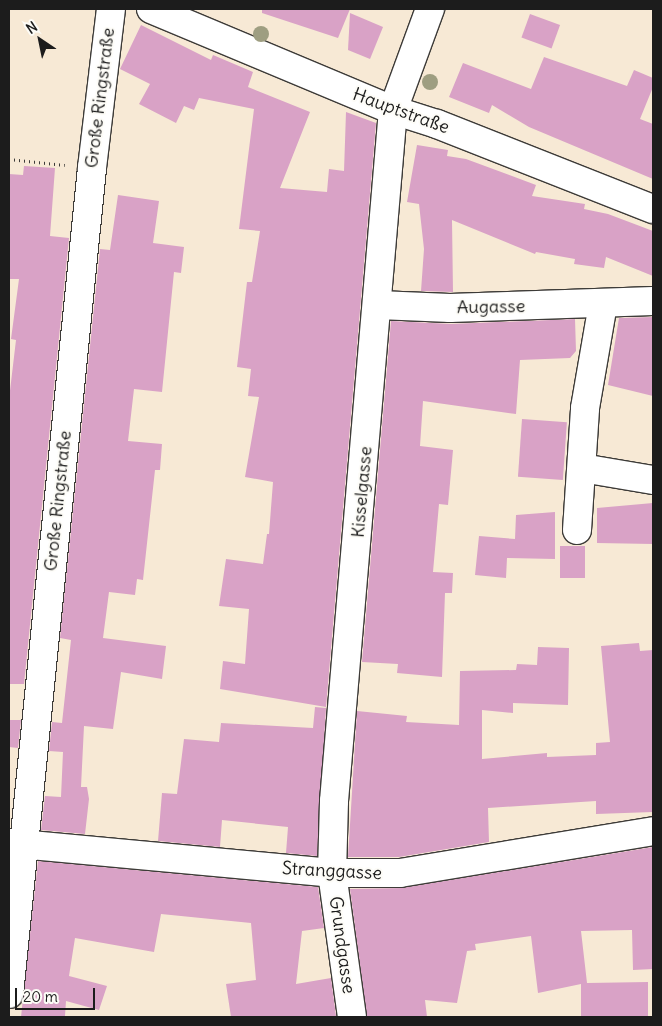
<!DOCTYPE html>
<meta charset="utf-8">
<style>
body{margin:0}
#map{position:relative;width:662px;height:1026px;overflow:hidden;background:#f7e9d5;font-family:Delius,sans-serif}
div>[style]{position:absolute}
.building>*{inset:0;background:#d9a2c6;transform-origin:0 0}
.path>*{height:3px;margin-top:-1.5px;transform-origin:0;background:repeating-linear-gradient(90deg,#3d3b38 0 1px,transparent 0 5px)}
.roads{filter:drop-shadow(1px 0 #3d3b38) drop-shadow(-1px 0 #3d3b38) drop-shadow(0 1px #3d3b38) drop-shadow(0 -1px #3d3b38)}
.minor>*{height:28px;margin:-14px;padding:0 14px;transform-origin:14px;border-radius:14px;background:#fff}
.trees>*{width:16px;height:16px;margin:-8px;border-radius:50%;background:#9e9e81}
span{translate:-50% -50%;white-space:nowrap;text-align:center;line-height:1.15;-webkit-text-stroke:4px #fdfcf7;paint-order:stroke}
.street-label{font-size:18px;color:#1c1c1c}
.frame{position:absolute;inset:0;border:10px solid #1c1c1c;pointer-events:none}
.north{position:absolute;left:15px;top:15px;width:50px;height:50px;-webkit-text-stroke:4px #fdfcf7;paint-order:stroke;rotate:326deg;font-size:14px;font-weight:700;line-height:20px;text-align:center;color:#1c1c1c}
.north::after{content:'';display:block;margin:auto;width:18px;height:22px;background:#1c1c1c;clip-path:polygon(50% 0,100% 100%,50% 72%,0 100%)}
.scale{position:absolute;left:15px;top:988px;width:80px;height:22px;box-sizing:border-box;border:2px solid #1c1c1c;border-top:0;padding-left:6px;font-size:15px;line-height:18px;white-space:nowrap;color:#1c1c1c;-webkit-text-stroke:4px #fdfcf7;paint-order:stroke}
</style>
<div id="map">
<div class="building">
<i style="clip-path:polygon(262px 9px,350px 9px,338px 38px,262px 13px)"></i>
<i style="clip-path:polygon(350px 13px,383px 27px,370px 59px,348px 50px)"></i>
<i style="left:530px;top:14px;width:32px;height:25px;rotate:20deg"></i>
<i style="clip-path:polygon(141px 25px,211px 60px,213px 55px,253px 72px,248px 87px,310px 112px,280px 188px,327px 192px,329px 169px,344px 171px,346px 112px,376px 123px,326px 707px,220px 689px,223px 661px,245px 664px,249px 609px,219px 606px,226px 559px,263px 564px,267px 534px,269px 534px,273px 482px,245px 477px,259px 397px,248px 396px,251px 369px,237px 367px,247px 282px,252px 282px,260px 231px,239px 229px,254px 109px,199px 98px,194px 110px,184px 106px,176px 123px,139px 104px,150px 84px,120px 69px)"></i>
<i style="clip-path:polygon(544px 57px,627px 86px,634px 70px,653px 78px,653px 87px,640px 119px,653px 124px,653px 179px,529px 127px,492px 105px,489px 113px,449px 97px,463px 63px,531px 89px)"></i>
<i style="clip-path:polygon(417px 145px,448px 150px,447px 156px,466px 159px,536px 185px,532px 196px,585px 204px,584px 209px,608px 214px,653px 231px,653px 276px,606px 257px,604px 268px,574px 264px,575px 259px,536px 252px,535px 254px,452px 220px,453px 292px,421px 291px,424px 249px,419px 204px,407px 202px)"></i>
<i style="clip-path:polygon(24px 166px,55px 168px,50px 236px,69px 238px,24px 684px,9px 684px,9px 399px,16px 340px,11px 339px,19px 279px,9px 279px,9px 174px,23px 175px)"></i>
<i style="clip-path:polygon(118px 195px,159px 201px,153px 243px,184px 247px,181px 273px,174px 272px,162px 392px,134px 389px,128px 441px,162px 444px,160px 470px,155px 470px,143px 580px,137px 579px,135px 595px,109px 592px,103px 638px,166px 646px,162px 679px,121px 672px,113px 729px,84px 726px,81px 787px,87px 787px,89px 799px,85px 834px,41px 830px,45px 796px,61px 797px,63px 752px,49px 751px,52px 722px,62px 723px,71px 640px,60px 638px,100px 249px,110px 250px)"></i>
<i style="clip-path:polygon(653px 317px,653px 396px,608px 385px,619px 318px)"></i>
<i style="clip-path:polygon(575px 319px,576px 351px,570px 358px,520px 360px,516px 414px,423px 401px,420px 446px,453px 450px,448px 505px,439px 504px,433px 572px,453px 573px,452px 593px,445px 593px,442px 677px,397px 673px,398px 664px,362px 662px,391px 321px,451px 324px)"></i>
<i style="left:522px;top:419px;width:45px;height:58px;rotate:4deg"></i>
<i style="clip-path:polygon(653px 503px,653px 544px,597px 543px,597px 508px)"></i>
<i style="clip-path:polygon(555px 512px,555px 559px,507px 558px,506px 578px,475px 575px,479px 536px,515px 539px,516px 515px)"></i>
<i style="left:560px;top:546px;width:25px;height:32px"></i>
<i style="clip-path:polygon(639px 643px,640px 651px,653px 650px,653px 812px,596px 814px,596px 801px,488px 808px,489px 842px,399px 857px,348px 857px,357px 711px,407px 716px,406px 722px,459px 725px,460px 671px,516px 670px,517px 664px,537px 665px,538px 647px,569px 648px,568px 705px,513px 703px,513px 713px,482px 710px,482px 759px,547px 753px,547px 757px,596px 755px,596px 743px,610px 742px,601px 646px)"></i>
<i style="clip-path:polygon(315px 707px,326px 708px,317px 856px,286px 853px,288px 827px,222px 820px,220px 847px,158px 841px,162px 793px,177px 794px,184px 739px,219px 742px,221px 723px,313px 728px)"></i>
<i style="clip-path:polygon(9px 720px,21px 720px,18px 748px,9px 747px)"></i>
<i style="clip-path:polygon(653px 847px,653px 969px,633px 970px,632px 930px,581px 931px,587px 983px,648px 982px,648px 1017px,581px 1017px,581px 984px,538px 993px,531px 936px,475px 944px,476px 950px,467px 951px,457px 1003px,425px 1000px,427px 1017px,367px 1017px,350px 889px,402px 888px)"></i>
<i style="clip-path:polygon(38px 861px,318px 887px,324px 928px,302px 931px,296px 984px,331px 978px,336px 1016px,231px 1017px,226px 984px,256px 980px,251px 923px,161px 914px,154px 952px,75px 938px,69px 976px,107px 986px,99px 1010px,66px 1001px,65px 1016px,21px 1017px)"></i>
</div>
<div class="path">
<i style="left:9px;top:159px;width:56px;rotate:6.1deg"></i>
</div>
<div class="roads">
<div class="minor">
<i style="left:151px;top:9px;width:262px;rotate:22.7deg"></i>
<i style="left:393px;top:110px;width:46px;rotate:17.7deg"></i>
<i style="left:437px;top:124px;width:232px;rotate:21.5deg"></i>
<i style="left:378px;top:305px;width:72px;rotate:2.4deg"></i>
<i style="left:450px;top:308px;width:203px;rotate:-2deg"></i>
<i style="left:582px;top:468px;width:72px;rotate:9.6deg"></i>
<i style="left:577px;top:530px;width:122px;rotate:-86.2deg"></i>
<i style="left:585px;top:408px;width:106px;rotate:-80.2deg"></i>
<i style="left:9px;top:843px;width:324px;rotate:5.3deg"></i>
<i style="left:332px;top:873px;width:68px"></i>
<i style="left:400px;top:873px;width:256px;rotate:-9.4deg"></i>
<i style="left:9px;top:994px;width:830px;rotate:-84.26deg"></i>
<i style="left:92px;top:168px;width:160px;rotate:-83.2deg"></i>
<i style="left:352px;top:1017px;width:145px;rotate:-97.9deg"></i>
<i style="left:332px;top:873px;width:72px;rotate:-88.4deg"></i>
<i style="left:334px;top:801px;width:694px;rotate:-85.12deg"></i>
<i style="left:393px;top:110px;width:108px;rotate:-69.9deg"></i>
</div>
</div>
<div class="trees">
<i style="left:261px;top:34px"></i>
<i style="left:430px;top:82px"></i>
</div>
<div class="street-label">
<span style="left:100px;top:98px;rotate:-83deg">Große Ringstraße</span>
<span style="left:401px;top:111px;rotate:20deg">Hauptstraße</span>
<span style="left:491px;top:307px;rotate:-1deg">Augasse</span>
<span style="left:362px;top:492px;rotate:-85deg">Kisselgasse</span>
<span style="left:58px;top:501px;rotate:-84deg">Große Ringstraße</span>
<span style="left:332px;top:871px;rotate:3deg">Stranggasse</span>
<span style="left:342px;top:945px;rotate:82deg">Grundgasse</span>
</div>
<div class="frame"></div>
<div class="north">N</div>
<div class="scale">20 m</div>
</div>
